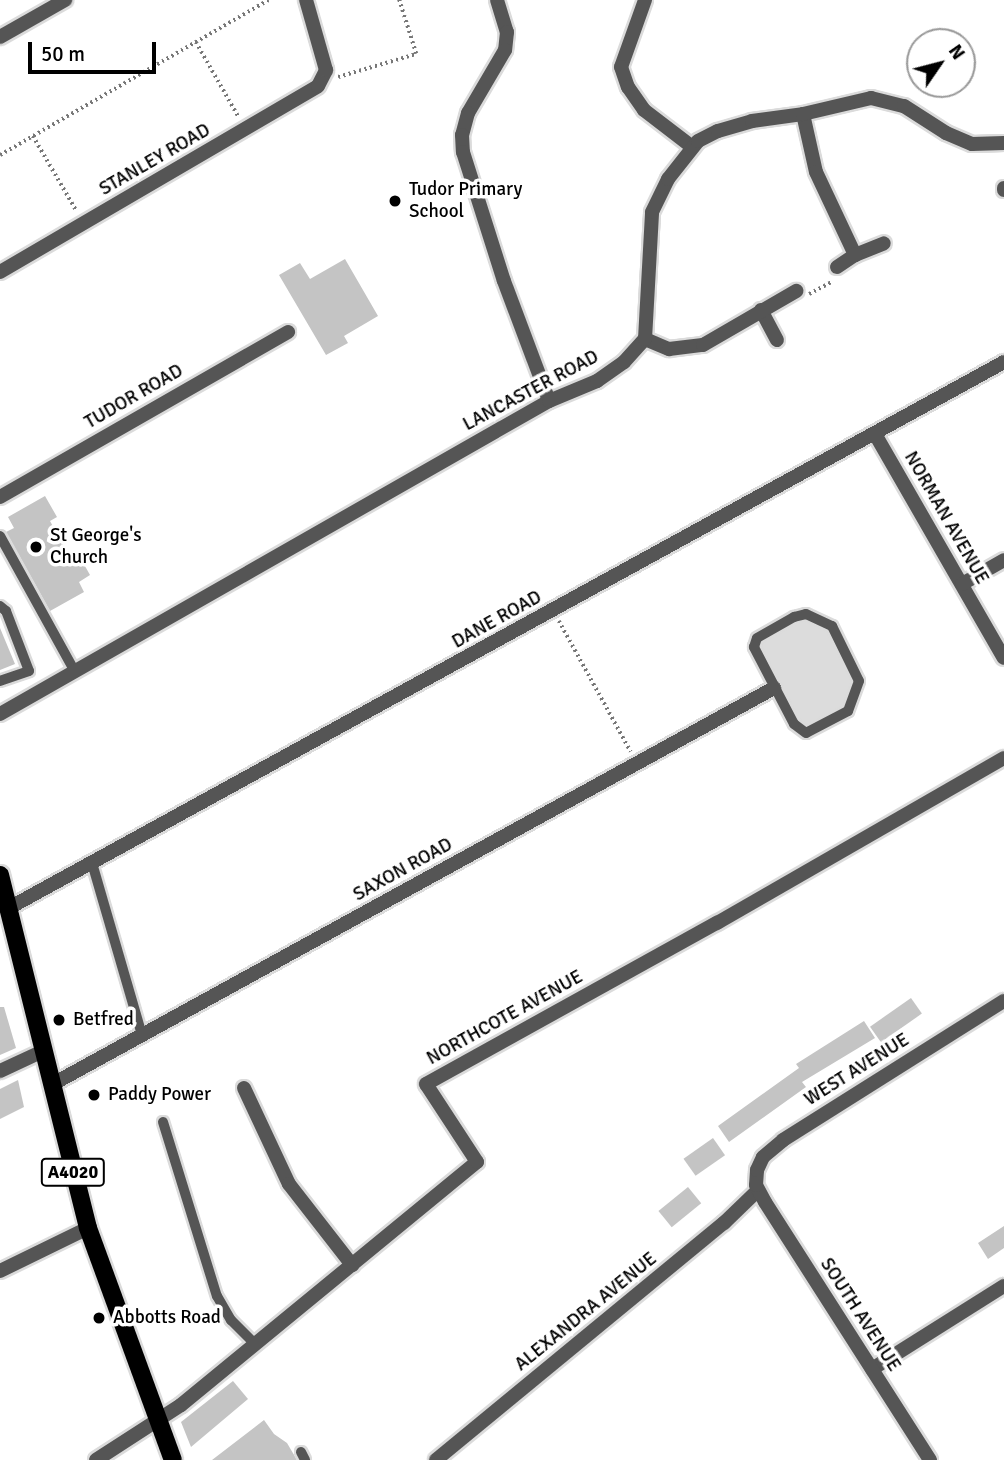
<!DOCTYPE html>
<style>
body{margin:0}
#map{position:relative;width:1004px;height:1460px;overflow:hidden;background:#fff;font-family:Signika,sans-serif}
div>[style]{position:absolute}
.green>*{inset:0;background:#dcdcdc}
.building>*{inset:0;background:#c4c4c4;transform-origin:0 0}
.path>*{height:3.5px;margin-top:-1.75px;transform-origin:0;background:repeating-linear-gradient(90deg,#777 0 2px,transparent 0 5.5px)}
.roads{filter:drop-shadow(2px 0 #dbdbdb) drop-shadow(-2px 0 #dbdbdb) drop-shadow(0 2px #dbdbdb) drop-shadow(0 -2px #dbdbdb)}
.lane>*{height:10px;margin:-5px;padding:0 5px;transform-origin:5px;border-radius:5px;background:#555}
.street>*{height:14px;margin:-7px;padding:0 7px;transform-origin:7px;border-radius:7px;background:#555}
.primary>*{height:18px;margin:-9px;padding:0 9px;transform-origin:9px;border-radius:9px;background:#000}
.dots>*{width:19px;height:19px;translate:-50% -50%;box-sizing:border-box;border:4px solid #fff;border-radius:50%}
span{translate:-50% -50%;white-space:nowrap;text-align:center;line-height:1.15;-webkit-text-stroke:7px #fff;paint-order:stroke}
.shield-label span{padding:2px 5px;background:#fff;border:2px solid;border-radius:5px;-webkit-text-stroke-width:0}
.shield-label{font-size:18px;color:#000;font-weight:700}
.street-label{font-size:19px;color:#000}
.poi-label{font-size:19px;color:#000}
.left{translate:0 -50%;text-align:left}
.north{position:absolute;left:906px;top:28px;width:70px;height:70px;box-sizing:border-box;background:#fff;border:2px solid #999;border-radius:50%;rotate:55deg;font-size:19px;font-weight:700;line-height:28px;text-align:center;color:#000}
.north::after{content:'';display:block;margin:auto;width:24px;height:32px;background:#000;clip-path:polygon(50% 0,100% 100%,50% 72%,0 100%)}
.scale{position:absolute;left:28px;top:42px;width:128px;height:32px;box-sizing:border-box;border:4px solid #000;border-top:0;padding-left:9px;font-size:21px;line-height:24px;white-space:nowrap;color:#000;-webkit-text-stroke:5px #fff;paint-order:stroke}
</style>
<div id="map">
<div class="green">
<i style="clip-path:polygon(803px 619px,827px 627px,854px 677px,847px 707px,809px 727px,797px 723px,758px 650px,764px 638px)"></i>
</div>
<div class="building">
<i style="clip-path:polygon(345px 259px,378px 316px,344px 336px,348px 343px,326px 355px,279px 275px,300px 263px,310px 279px)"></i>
<i style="clip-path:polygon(45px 496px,57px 517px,50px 521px,73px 563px,81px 559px,90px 575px,79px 582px,84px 592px,50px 611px,6px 532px,14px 528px,8px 517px)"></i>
<i style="clip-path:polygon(0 628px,15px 664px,0 670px)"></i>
<i style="left:911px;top:998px;width:19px;height:50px;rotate:55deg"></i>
<i style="clip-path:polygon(0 1007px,4px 1007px,16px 1048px,0 1055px)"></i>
<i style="clip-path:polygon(864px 1021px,875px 1038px,802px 1082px,806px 1087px,729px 1142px,718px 1126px,799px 1068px,796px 1064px)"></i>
<i style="clip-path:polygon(18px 1080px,24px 1107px,0 1119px,0 1089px)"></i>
<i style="left:713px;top:1138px;width:21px;height:36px;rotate:55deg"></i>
<i style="left:688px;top:1187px;width:21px;height:38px;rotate:51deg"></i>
<i style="clip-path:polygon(1004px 1226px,1004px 1248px,988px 1259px,978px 1243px)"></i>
<i style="clip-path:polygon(233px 1381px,248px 1399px,191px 1447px,181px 1422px)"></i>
<i style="clip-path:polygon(264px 1420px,274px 1434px,287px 1443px,297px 1460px,212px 1460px)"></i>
</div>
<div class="path">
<i style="left:196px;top:42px;width:85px;rotate:60.4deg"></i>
<i style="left:338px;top:77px;width:81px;rotate:-16.4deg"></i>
<i style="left:416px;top:54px;width:57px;rotate:-107.5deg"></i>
<i style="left:33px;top:136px;width:86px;rotate:59.8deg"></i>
<i style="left:0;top:155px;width:310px;rotate:-30deg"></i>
<i style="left:809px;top:294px;width:27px;rotate:-28deg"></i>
<i style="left:559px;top:621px;width:149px;rotate:61.2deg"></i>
</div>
<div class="roads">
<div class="lane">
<i style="left:0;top:536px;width:155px;rotate:61.1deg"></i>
<i style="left:0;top:606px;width:8px;rotate:40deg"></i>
<i style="left:6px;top:611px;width:64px;rotate:69deg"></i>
<i style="left:29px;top:671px;width:31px;rotate:161deg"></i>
<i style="left:806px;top:614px;width:29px;rotate:25deg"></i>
<i style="left:832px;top:626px;width:61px;rotate:63.9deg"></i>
<i style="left:859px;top:681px;width:32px;rotate:110deg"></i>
<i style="left:848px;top:711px;width:47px;rotate:152.4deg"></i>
<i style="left:806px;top:733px;width:15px;rotate:-143deg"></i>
<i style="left:794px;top:724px;width:87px;rotate:-117.5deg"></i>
<i style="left:754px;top:647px;width:9px;rotate:-72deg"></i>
<i style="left:757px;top:638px;width:43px;rotate:-29.6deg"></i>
<i style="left:794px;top:617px;width:12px;rotate:-14deg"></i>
<i style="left:92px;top:863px;width:179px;rotate:73.8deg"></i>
<i style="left:163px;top:1122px;width:182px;rotate:72.8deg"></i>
<i style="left:217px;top:1296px;width:28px;rotate:60deg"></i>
<i style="left:231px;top:1320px;width:34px;rotate:45deg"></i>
<i style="left:301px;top:1452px;width:9px;rotate:63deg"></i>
</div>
<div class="street">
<i style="left:497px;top:0;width:34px;rotate:73deg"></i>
<i style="left:507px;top:32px;width:18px;rotate:96deg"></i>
<i style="left:505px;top:50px;width:73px;rotate:120.4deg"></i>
<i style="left:468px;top:113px;width:23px;rotate:105deg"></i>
<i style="left:462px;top:135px;width:17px;rotate:87deg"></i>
<i style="left:463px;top:152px;width:135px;rotate:72.4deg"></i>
<i style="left:504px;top:281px;width:128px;rotate:69.4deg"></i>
<i style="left:645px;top:0;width:71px;rotate:109.7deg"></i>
<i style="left:621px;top:67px;width:21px;rotate:71deg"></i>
<i style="left:628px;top:87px;width:28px;rotate:55deg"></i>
<i style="left:644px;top:110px;width:59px;rotate:37.5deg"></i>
<i style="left:0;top:37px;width:75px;rotate:-29.6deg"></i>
<i style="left:803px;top:114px;width:59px;rotate:77.4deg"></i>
<i style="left:816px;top:172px;width:92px;rotate:64.8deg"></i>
<i style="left:855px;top:255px;width:31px;rotate:-22deg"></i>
<i style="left:1004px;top:188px;width:2px;rotate:90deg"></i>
<i style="left:837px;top:267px;width:22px;rotate:-34deg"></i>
<i style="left:0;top:272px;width:368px;rotate:-30.3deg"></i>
<i style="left:318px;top:86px;width:18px;rotate:-63deg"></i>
<i style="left:326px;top:70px;width:73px;rotate:-105.9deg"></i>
<i style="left:761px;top:310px;width:34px;rotate:62deg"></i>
<i style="left:645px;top:339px;width:26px;rotate:23deg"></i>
<i style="left:669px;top:349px;width:34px;rotate:-7deg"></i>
<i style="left:703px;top:345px;width:108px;rotate:-30.1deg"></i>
<i style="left:875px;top:434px;width:258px;rotate:60.1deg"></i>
<i style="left:0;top:497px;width:332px;rotate:-29.8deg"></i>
<i style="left:962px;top:584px;width:48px;rotate:-29.7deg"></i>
<i style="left:0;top:714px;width:632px;rotate:-29.69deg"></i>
<i style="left:549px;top:401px;width:52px;rotate:-22.6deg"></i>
<i style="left:597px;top:381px;width:33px;rotate:-35deg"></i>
<i style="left:624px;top:362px;width:31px;rotate:-48deg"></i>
<i style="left:645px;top:339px;width:127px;rotate:-86.8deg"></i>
<i style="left:652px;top:212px;width:37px;rotate:-64deg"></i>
<i style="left:668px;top:179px;width:48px;rotate:-51.7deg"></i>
<i style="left:698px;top:141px;width:22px;rotate:-27deg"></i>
<i style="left:718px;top:131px;width:35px;rotate:-16deg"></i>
<i style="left:752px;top:121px;width:51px;rotate:-7.8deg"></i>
<i style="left:803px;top:114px;width:70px;rotate:-13.2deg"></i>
<i style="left:871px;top:98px;width:34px;rotate:14deg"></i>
<i style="left:904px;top:106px;width:50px;rotate:32.7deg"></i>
<i style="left:946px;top:133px;width:28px;rotate:23deg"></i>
<i style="left:972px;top:144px;width:32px;rotate:-2deg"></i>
<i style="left:7px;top:909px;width:1137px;rotate:-28.75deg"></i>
<i style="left:0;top:1071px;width:47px;rotate:-24.9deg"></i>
<i style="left:51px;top:1085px;width:825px;rotate:-28.77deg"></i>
<i style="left:244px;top:1088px;width:106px;rotate:64.9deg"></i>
<i style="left:289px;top:1184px;width:103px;rotate:52.1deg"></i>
<i style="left:0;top:1271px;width:98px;rotate:-26deg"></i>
<i style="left:872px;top:1369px;width:156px;rotate:-32.2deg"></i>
<i style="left:96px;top:1460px;width:101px;rotate:-32.9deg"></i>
<i style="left:181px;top:1405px;width:383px;rotate:-39.4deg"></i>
<i style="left:477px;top:1162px;width:93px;rotate:-123.2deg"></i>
<i style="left:426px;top:1084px;width:333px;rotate:-29deg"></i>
<i style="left:717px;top:923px;width:331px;rotate:-29.9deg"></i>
<i style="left:436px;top:1460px;width:373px;rotate:-39.5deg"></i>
<i style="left:724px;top:1223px;width:47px;rotate:-44.1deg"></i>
<i style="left:930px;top:1460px;width:306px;rotate:-122.6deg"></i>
<i style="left:765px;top:1202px;width:19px;rotate:-118deg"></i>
<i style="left:756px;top:1185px;width:15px;rotate:-86deg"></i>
<i style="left:757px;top:1170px;width:14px;rotate:-65deg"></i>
<i style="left:763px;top:1157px;width:26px;rotate:-40deg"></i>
<i style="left:783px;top:1140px;width:261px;rotate:-32.2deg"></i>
</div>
<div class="primary">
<i style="left:0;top:875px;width:364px;rotate:76deg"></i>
<i style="left:88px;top:1228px;width:247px;rotate:69.9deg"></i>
</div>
</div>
<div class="dots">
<i style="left:395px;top:201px;background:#000"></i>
<i style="left:36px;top:547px;background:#000"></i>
<i style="left:59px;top:1020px;background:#000"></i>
<i style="left:94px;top:1095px;background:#000"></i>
<i style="left:99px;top:1318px;background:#000"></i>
</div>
<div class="shield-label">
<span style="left:73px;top:1172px">A4020</span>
</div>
<div class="street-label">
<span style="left:155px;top:160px;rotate:-30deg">STANLEY ROAD</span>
<span style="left:531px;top:391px;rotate:-28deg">LANCASTER ROAD</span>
<span style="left:134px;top:397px;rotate:-30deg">TUDOR ROAD</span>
<span style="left:946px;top:518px;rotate:60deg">NORMAN AVENUE</span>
<span style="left:497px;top:620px;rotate:-29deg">DANE ROAD</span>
<span style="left:403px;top:870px;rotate:-29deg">SAXON ROAD</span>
<span style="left:505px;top:1018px;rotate:-29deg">NORTHCOTE AVENUE</span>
<span style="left:857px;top:1070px;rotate:-32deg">WEST AVENUE</span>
<span style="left:586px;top:1312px;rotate:-39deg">ALEXANDRA AVENUE</span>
<span style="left:860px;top:1315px;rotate:57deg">SOUTH AVENUE</span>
</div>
<div class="poi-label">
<span class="left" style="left:409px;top:201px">Tudor Primary<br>School</span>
<span class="left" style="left:50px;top:547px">St George's<br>Church</span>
<span class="left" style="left:73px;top:1020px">Betfred</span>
<span class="left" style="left:108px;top:1095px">Paddy Power</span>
<span class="left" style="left:113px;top:1318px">Abbotts Road</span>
</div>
<div class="north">N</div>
<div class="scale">50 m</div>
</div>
